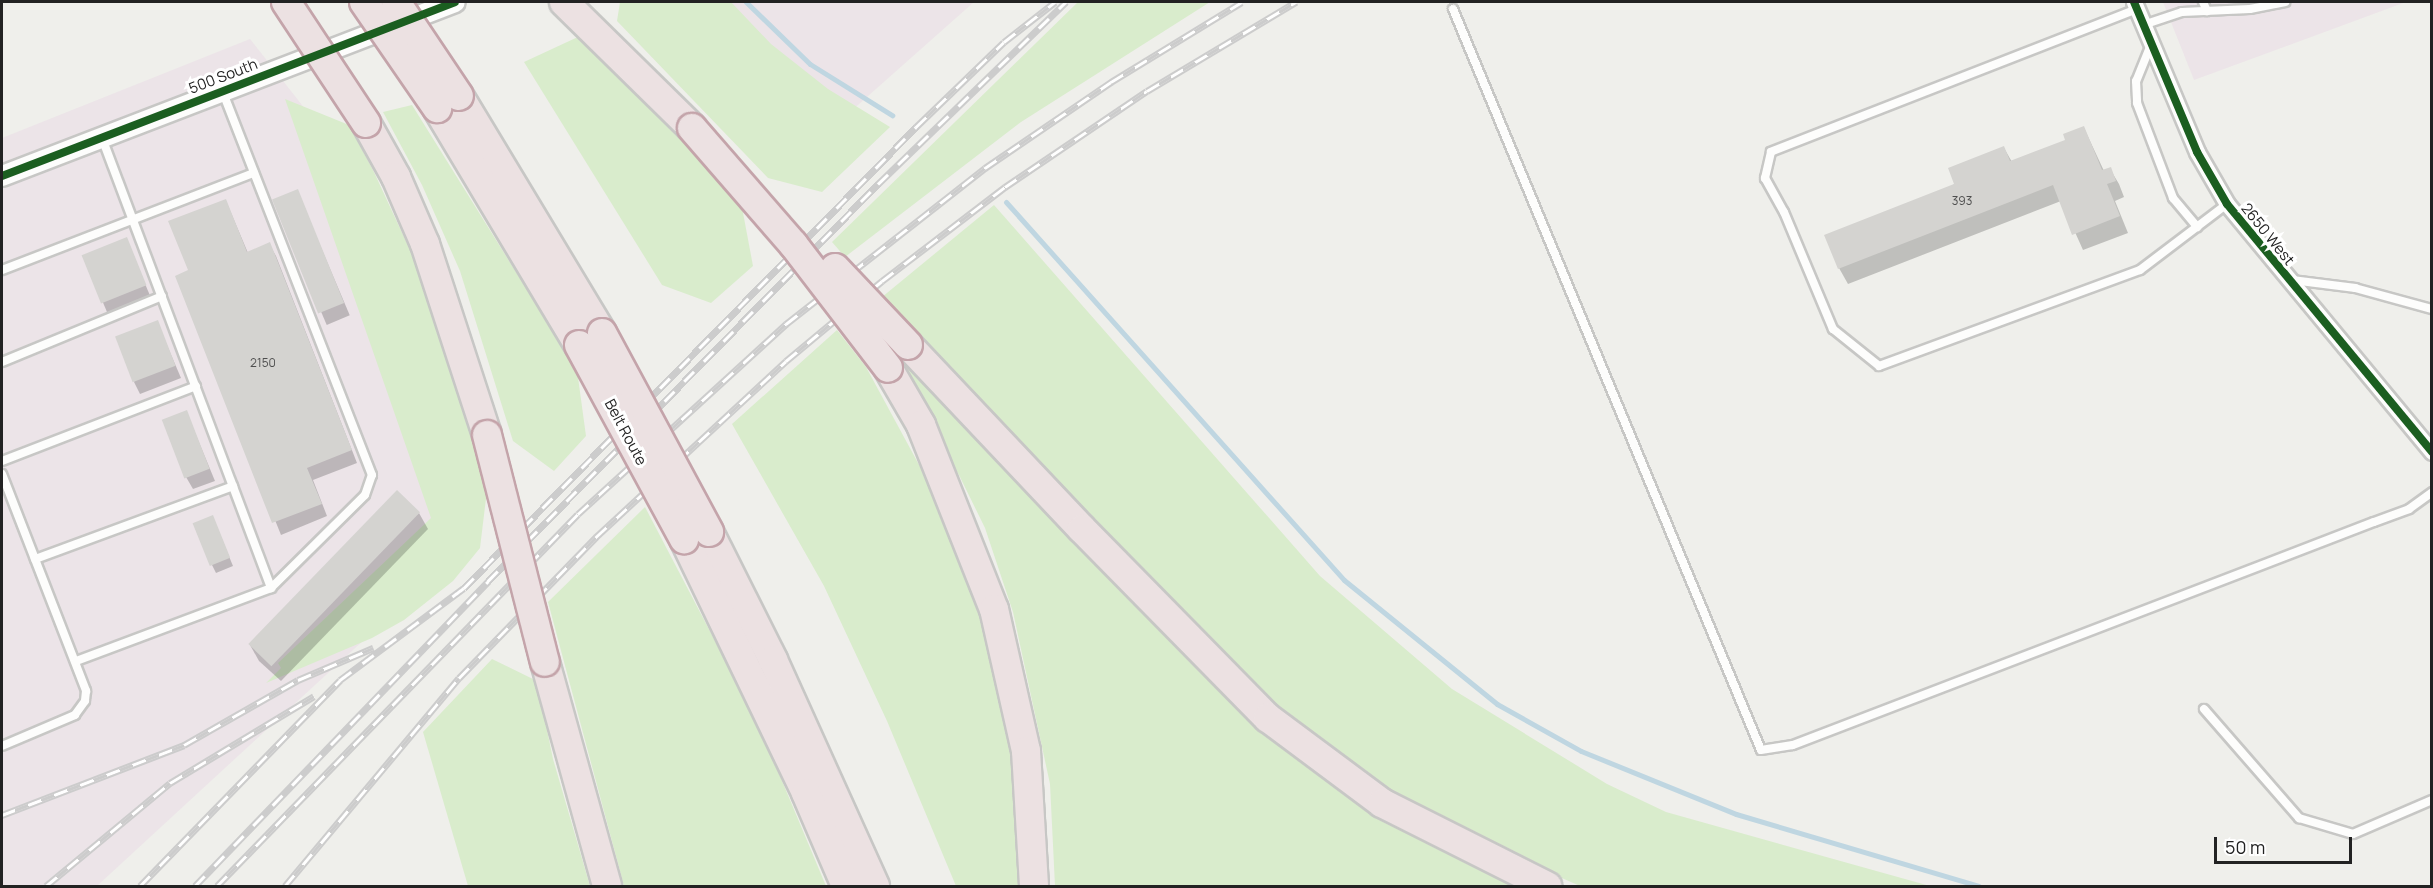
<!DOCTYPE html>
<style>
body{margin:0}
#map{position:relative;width:2433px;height:888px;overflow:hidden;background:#efefeb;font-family:Manrope,sans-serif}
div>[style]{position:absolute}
.industrial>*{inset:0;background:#ece4e8}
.grass>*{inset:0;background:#d9eccc}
.shadow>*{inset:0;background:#0003;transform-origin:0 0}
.stream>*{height:5px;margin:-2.5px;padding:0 2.5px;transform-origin:2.5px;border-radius:2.5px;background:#bfd6e1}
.building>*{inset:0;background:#d4d3d0;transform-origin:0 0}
.roads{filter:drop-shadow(2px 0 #c7c7c5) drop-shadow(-2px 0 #c7c7c5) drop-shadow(0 2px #c7c7c5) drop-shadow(0 -2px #c7c7c5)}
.service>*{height:8px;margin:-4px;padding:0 4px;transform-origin:4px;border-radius:4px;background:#fdfdfc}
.minor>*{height:15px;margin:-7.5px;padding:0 7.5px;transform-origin:7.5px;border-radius:7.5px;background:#fdfdfc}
.tertiary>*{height:20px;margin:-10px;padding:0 10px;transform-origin:10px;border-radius:10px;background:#fdfdfc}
.motorway>*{height:28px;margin:-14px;padding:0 14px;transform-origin:14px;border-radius:14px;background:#ece1e2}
.rail>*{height:7px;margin-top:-3.5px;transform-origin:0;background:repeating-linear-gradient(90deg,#fff 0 14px,#ccc 0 28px);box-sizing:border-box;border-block:2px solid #ccc}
.bridges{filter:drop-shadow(2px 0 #c4a4aa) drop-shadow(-2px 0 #c4a4aa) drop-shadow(0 2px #c4a4aa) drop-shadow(0 -2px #c4a4aa)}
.motorway-bridge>*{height:28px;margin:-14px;padding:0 14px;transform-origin:14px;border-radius:14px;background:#ece1e2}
.cycleway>*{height:8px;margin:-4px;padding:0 4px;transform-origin:4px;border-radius:4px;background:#1b5e20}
span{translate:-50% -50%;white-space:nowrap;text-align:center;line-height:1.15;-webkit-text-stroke:6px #fff;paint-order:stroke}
.number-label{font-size:12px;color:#4e4e4e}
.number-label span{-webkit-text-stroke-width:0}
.street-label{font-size:15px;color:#222}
.frame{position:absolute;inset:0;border:3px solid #222;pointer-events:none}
.scale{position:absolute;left:2214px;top:837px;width:138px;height:27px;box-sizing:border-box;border:3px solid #222;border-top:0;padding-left:8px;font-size:18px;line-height:21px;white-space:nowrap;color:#222;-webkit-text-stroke:4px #fff;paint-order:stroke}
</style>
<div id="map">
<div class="industrial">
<i style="clip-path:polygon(680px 2px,974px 2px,823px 136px)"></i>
<i style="clip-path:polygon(2163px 2px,2406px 2px,2194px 80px)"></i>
<i style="clip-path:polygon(250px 39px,335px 147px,455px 556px,97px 886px,2px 886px,2px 138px)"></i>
</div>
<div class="grass">
<i style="clip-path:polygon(620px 2px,731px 2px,771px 44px,828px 89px,890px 127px,822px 192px,768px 178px,617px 21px)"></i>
<i style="clip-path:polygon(1078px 2px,1210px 2px,1021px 122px,845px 257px,832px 242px)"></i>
<i style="clip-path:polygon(580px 36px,741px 202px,753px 266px,711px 303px,662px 285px,524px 62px)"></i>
<i style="clip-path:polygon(285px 99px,349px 125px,373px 170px,429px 291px,488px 482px,480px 548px,453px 581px,404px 620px,372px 638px,266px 683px,281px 668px,278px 663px,431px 518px)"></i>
<i style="clip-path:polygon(412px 105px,577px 370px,586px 436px,554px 471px,513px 441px,460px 271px,422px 185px,383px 112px)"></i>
<i style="clip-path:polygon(994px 205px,1320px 576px,1452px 689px,1607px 784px,1666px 812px,1930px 886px,1580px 886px,1447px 828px,1340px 760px,1253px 687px,876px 302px)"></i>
<i style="clip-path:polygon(837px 330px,866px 367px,956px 533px,991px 633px,1020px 795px,1027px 886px,956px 886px,887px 721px,824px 586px,732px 424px)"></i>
<i style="clip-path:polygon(898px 357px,1223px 691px,1405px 829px,1514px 886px,1055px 886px,1050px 784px,1013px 612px,985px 528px,959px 475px,892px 363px)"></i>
<i style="clip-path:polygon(645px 507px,757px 721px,826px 886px,624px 886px,548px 602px)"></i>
<i style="clip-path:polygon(492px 659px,537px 681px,553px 759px,590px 886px,468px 886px,423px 732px)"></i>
</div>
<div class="shadow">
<i style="clip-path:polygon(2084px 128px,2104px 171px,2110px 169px,2119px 184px,2124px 197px,2115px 201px,2128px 233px,2083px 250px,2061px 201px,1848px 284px,1839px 268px,2004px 148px,2012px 162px,2067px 141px)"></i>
<i style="left:297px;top:191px;width:135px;height:25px;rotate:67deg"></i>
<i style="clip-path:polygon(226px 201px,248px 253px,269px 244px,276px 256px,357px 463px,313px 480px,327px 516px,281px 535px,177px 276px,190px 271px)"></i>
<i style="left:126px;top:239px;width:63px;height:46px;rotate:67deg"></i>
<i style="clip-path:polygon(157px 322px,181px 378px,140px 394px,134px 382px)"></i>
<i style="clip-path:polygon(186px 411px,215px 481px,193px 489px,186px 477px)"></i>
<i style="clip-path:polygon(419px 513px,428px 529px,281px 681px,259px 661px,250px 645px)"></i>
<i style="clip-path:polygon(216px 525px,233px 566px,216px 573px,212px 565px)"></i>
</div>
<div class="stream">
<i style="left:746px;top:2px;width:89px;rotate:44.1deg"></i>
<i style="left:810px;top:64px;width:97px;rotate:31.9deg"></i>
<i style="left:1006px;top:202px;width:507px;rotate:48.2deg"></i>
<i style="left:1344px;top:580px;width:197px;rotate:39deg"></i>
<i style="left:1497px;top:704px;width:96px;rotate:29.2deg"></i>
<i style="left:1581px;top:751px;width:167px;rotate:22.1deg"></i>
<i style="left:1736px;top:814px;width:253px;rotate:16.5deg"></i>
</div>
<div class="building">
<i style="clip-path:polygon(2084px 126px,2102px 170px,2111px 167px,2116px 181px,2107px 184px,2120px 216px,2072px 235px,2053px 185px,1838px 269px,1824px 235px,1954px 184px,1948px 168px,2004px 146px,2010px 161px,2065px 140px,2063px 134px)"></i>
<i style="left:298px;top:189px;width:123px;height:28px;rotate:68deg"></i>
<i style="clip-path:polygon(226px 199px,247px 252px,270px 242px,352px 450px,307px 468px,322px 504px,272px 523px,175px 276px,188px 270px,168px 221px)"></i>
<i style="left:127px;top:237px;width:52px;height:49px;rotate:68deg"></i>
<i style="left:158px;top:320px;width:49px;height:46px;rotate:69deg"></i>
<i style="left:187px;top:410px;width:63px;height:27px;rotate:69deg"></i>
<i style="left:397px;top:490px;width:32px;height:214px;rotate:44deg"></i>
<i style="left:213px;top:515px;width:46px;height:22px;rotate:68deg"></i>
</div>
<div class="roads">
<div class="service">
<i style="left:2203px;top:2px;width:10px;rotate:66deg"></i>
<i style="left:1453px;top:9px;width:802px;rotate:67.43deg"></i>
<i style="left:1761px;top:750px;width:32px;rotate:-9deg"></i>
<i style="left:1793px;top:745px;width:622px;rotate:-21deg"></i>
<i style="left:2374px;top:522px;width:37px;rotate:-20deg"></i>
<i style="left:2409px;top:509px;width:29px;rotate:-36deg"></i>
<i style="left:2137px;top:9px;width:393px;rotate:158.7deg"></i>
<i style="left:1771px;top:152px;width:27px;rotate:103deg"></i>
<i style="left:1765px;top:178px;width:39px;rotate:61deg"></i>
<i style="left:1784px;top:212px;width:127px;rotate:67.3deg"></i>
<i style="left:1833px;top:329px;width:59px;rotate:38.8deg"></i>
<i style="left:1879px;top:366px;width:278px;rotate:-20.2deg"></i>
<i style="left:2140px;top:270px;width:109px;rotate:-37.2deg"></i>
<i style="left:2143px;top:25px;width:41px;rotate:-18.4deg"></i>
<i style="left:2182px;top:12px;width:68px;rotate:-2.5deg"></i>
<i style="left:2250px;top:9px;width:36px;rotate:-11deg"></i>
<i style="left:2150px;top:47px;width:37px;rotate:112deg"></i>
<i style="left:2136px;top:81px;width:22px;rotate:87deg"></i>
<i style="left:2137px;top:103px;width:102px;rotate:69.2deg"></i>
<i style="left:2173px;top:198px;width:38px;rotate:50deg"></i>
<i style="left:102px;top:138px;width:481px;rotate:69.4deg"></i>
<i style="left:271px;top:588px;width:132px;rotate:-44.7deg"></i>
<i style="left:365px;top:495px;width:21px;rotate:-71deg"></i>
<i style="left:372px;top:475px;width:411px;rotate:-111.3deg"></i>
<i style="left:2px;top:270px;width:270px;rotate:-21.1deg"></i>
<i style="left:2292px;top:280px;width:64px;rotate:7.2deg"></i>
<i style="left:2355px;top:288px;width:80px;rotate:15.3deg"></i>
<i style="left:2px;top:362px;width:173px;rotate:-22.4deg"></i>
<i style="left:2px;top:461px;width:208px;rotate:-21.1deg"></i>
<i style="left:2px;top:474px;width:233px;rotate:68.8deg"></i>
<i style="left:86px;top:691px;width:10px;rotate:96deg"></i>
<i style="left:85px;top:701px;width:17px;rotate:126deg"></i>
<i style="left:75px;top:715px;width:79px;rotate:157deg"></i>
<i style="left:35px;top:559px;width:211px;rotate:-20.2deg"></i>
<i style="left:76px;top:661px;width:208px;rotate:-20.5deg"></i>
<i style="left:2204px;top:709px;width:145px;rotate:48.9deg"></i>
<i style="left:2299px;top:818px;width:56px;rotate:16.5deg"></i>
<i style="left:2353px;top:834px;width:86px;rotate:-23.3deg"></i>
</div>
<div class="minor">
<i style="left:2134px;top:2px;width:163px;rotate:67.2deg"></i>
<i style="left:2197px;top:152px;width:60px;rotate:60deg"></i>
<i style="left:2227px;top:204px;width:322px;rotate:50.4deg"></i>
</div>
<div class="tertiary">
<i style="left:2px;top:176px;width:485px;rotate:-21deg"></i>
</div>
<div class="motorway">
<i style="left:564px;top:2px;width:180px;rotate:44.5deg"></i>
<i style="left:459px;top:96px;width:277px;rotate:58.9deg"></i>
<i style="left:437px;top:108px;width:276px;rotate:59.1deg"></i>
<i style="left:366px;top:123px;width:62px;rotate:60.9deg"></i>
<i style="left:396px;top:177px;width:73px;rotate:66.6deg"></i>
<i style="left:425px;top:244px;width:201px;rotate:72deg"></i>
<i style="left:908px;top:345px;width:253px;rotate:46.6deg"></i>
<i style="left:1082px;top:529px;width:265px;rotate:45.5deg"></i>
<i style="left:1268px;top:718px;width:142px;rotate:36.7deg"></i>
<i style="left:1382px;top:803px;width:185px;rotate:26.7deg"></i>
<i style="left:888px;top:368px;width:66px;rotate:59.9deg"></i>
<i style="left:921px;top:425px;width:198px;rotate:68.4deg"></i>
<i style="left:994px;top:609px;width:146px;rotate:77.3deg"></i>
<i style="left:1026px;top:751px;width:135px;rotate:86.6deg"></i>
<i style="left:709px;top:532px;width:143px;rotate:63.4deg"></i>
<i style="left:773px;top:660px;width:248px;rotate:65.7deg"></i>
<i style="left:684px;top:539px;width:282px;rotate:64.3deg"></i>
<i style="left:806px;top:793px;width:101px;rotate:66.7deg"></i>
<i style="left:545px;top:662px;width:232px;rotate:74.5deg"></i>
</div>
</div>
<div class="rail">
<i style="left:2px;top:815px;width:195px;rotate:-21deg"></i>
<i style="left:184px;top:745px;width:131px;rotate:-29.7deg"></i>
<i style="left:298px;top:680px;width:82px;rotate:-23.1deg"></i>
<i style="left:46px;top:886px;width:161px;rotate:-39.7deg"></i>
<i style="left:170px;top:783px;width:168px;rotate:-31.1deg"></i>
<i style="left:140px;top:886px;width:287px;rotate:-45.8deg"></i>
<i style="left:340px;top:680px;width:154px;rotate:-36.6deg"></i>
<i style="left:464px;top:588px;width:646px;rotate:-45.56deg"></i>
<i style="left:916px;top:127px;width:122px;rotate:-44deg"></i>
<i style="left:1004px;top:42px;width:65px;rotate:-38.1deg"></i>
<i style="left:195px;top:886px;width:423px;rotate:-46.1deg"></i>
<i style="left:488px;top:581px;width:557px;rotate:-45.51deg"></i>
<i style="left:878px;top:184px;width:262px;rotate:-44.1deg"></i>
<i style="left:217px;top:886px;width:518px;rotate:-45.86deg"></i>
<i style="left:578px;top:514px;width:282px;rotate:-42.4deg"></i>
<i style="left:786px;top:324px;width:253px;rotate:-38.1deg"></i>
<i style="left:985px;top:168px;width:153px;rotate:-34.3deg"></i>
<i style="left:1111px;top:82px;width:153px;rotate:-31.4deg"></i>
<i style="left:285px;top:886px;width:271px;rotate:-50.1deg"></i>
<i style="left:459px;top:678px;width:197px;rotate:-45.8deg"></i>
<i style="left:596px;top:537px;width:259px;rotate:-42.8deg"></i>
<i style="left:786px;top:361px;width:125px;rotate:-39.8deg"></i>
<i style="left:882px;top:281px;width:155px;rotate:-37.4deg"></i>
<i style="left:1005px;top:187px;width:171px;rotate:-34.1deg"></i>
<i style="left:1147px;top:91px;width:174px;rotate:-30.9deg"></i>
</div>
<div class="bridges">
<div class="motorway-bridge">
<i style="left:286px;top:2px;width:145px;rotate:56.5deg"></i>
<i style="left:364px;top:2px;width:129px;rotate:55.4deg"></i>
<i style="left:396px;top:2px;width:113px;rotate:56.2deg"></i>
<i style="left:692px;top:128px;width:154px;rotate:49deg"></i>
<i style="left:793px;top:244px;width:156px;rotate:52.5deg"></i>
<i style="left:835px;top:268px;width:106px;rotate:46.5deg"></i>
<i style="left:602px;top:333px;width:226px;rotate:61.7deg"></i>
<i style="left:579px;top:345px;width:221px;rotate:61.6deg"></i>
<i style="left:487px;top:435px;width:234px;rotate:75.7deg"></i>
</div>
</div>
<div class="cycleway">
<i style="left:2134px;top:2px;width:163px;rotate:67.2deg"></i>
<i style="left:2197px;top:152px;width:60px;rotate:60deg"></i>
<i style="left:2227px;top:204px;width:322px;rotate:50.4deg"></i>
<i style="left:2px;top:176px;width:485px;rotate:-21deg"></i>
</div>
<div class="number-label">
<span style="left:1962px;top:201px">393</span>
<span style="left:263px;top:363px">2150</span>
</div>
<div class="street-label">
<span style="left:223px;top:76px;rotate:-21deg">500 South</span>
<span style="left:2268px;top:234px;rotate:51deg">2650 West</span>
<span style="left:626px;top:432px;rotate:62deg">Belt Route</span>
</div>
<div class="frame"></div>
<div class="scale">50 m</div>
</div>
